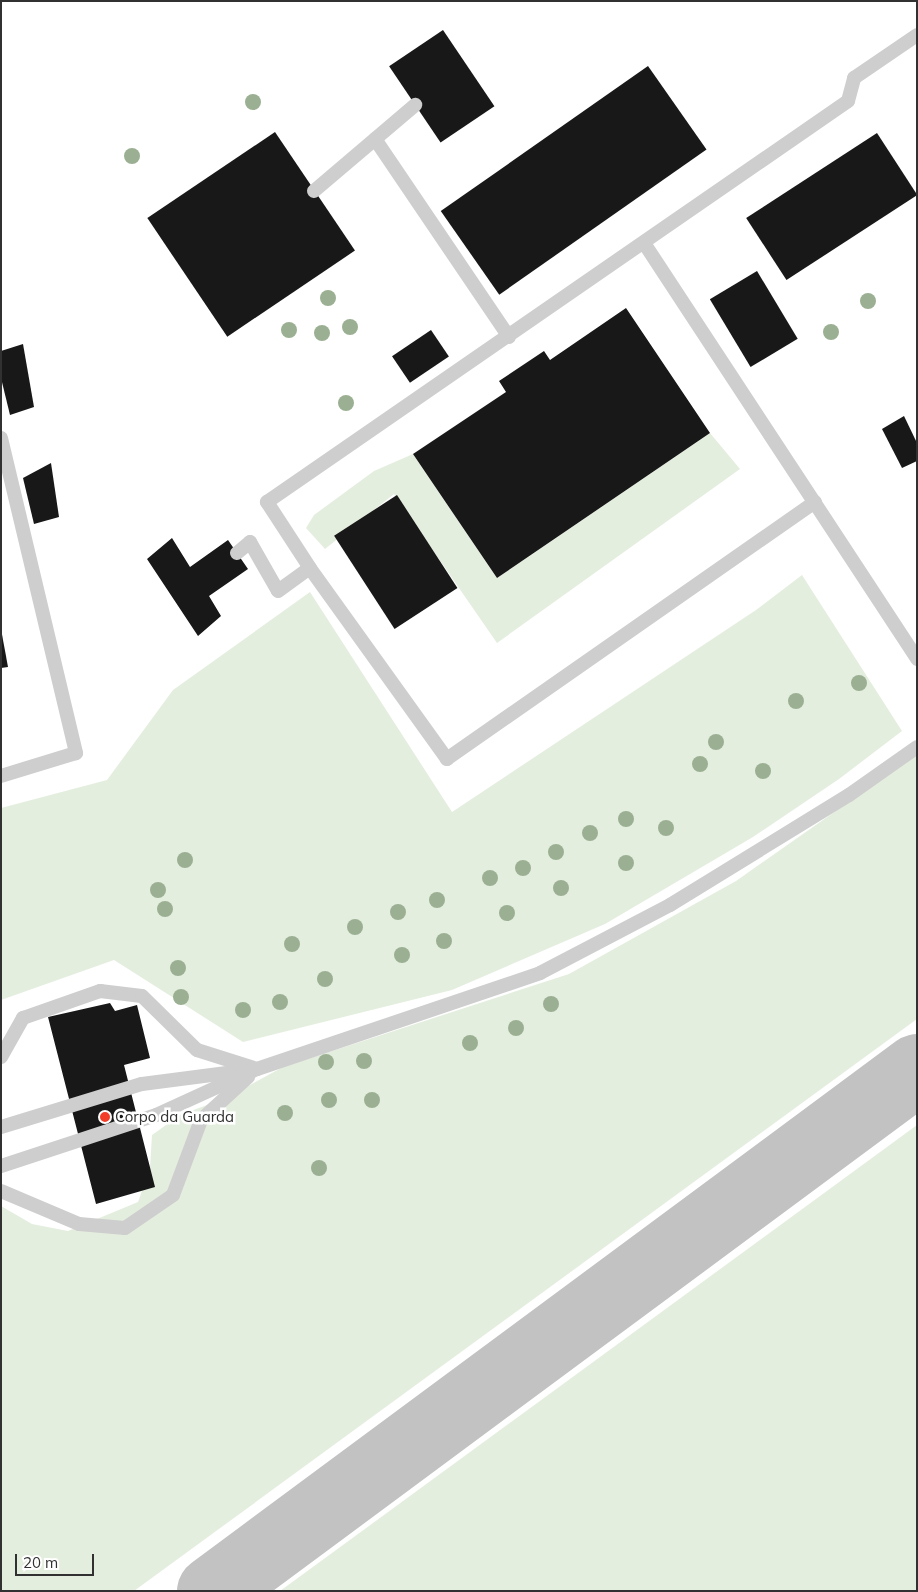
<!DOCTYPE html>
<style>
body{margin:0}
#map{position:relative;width:918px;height:1592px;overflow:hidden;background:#fff;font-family:Mulish,sans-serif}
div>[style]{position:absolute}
.green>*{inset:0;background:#e4eede}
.taxiway>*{height:71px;margin:-35.5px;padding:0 35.5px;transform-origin:35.5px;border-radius:35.5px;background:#c2c2c2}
.building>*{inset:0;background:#181818;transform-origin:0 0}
.lane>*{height:14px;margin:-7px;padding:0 7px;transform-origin:7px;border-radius:7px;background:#cecece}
.trees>*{width:16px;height:16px;margin:-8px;border-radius:50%;background:#9bb093}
.dots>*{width:14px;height:14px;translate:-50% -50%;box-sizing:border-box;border:2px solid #fff;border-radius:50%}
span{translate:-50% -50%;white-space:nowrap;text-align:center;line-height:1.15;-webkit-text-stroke:5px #fff;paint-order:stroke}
.poi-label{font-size:15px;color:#313131}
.left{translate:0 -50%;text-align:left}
.frame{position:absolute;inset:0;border:2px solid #313131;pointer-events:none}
.scale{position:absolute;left:15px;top:1554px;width:79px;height:22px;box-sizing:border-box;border:2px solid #313131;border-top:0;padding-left:6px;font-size:15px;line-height:18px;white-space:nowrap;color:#313131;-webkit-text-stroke:4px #fff;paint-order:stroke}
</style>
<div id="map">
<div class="green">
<i style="clip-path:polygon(710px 433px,740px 469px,497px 643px,394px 494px,325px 549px,306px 528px,314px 515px,374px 471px,413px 454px,497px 578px)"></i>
<i style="clip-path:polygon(802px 575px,902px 731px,839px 779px,753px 837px,605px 924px,452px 990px,243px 1042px,114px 960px,1px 1000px,1px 808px,107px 780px,173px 690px,310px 592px,452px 812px,756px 610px)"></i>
<i style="clip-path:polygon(917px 754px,917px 1019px,134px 1591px,1px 1591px,1px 1206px,32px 1224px,68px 1231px,138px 1202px,150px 1168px,152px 1135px,180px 1115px,226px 1098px,283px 1067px,569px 974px,736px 881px)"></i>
<i style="clip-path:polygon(917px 1125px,917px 1591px,280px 1591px,518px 1417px)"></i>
</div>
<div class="taxiway">
<i style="left:212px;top:1591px;width:877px;rotate:-36.52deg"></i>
</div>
<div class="building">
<i style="left:443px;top:30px;width:92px;height:65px;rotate:56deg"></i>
<i style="left:648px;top:66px;width:102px;height:253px;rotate:55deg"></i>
<i style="left:275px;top:132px;width:143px;height:154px;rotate:56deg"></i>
<i style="left:877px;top:133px;width:74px;height:156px;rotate:57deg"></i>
<i style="left:757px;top:271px;width:79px;height:55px;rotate:59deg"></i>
<i style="clip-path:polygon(626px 308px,710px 433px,497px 578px,413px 454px,506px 392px,499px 381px,544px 351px,550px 360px)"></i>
<i style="left:431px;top:330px;width:32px;height:47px;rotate:56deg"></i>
<i style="clip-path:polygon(23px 344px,34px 407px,10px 415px,1px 378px,1px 351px)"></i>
<i style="clip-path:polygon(904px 416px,917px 443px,917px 461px,902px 468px,882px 429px)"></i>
<i style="clip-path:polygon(51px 463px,59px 517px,34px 524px,23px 478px)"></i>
<i style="left:397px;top:495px;width:111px;height:75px;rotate:57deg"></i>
<i style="clip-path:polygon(172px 538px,190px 567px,228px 540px,248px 569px,209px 596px,221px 616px,198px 636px,147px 559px)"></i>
<i style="clip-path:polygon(1px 629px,8px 667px,1px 668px)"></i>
<i style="clip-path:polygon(110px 1003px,115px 1011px,137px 1005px,150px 1058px,124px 1065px,155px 1187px,96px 1204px,48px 1017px)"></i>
</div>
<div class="lane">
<i style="left:375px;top:139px;width:239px;rotate:55.9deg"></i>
<i style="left:314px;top:191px;width:133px;rotate:-40.4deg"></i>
<i style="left:644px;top:243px;width:498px;rotate:56.7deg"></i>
<i style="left:1px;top:438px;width:324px;rotate:76.6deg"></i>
<i style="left:76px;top:753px;width:78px;rotate:163deg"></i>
<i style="left:815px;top:502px;width:449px;rotate:145.1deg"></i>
<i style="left:447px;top:759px;width:235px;rotate:-125.7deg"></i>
<i style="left:310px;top:568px;width:79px;rotate:-123.1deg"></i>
<i style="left:267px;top:502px;width:706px;rotate:-34.61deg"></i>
<i style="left:848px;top:101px;width:24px;rotate:-75deg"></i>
<i style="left:854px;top:78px;width:76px;rotate:-34.3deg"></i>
<i style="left:237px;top:553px;width:17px;rotate:-40deg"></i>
<i style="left:250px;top:542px;width:56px;rotate:60.3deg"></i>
<i style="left:278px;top:591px;width:39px;rotate:-36deg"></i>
<i style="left:1px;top:1057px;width:45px;rotate:-60.6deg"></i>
<i style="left:23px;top:1018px;width:82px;rotate:-19.3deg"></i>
<i style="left:100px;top:991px;width:42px;rotate:6.8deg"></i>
<i style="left:142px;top:996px;width:77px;rotate:44.5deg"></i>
<i style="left:197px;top:1050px;width:63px;rotate:17.6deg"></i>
<i style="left:1px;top:1127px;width:147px;rotate:-17deg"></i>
<i style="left:142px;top:1084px;width:101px;rotate:-7.4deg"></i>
<i style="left:1px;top:1166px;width:163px;rotate:-18.2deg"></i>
<i style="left:156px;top:1115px;width:111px;rotate:-24.5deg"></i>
<i style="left:257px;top:1069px;width:299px;rotate:-18.7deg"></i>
<i style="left:540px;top:973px;width:147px;rotate:-27.6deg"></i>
<i style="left:670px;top:905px;width:210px;rotate:-31.6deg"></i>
<i style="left:849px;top:795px;width:83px;rotate:-35.2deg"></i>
<i style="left:1px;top:1191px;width:85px;rotate:22.9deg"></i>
<i style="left:79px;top:1224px;width:46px;rotate:5deg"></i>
<i style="left:125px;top:1228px;width:58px;rotate:-34.5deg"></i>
<i style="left:173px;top:1195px;width:80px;rotate:-69.5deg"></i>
<i style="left:201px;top:1120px;width:64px;rotate:-42.5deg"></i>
</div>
<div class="trees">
<i style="left:253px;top:102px"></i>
<i style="left:132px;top:156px"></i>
<i style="left:328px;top:298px"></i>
<i style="left:868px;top:301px"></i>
<i style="left:350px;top:327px"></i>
<i style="left:289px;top:330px"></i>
<i style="left:831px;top:332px"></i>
<i style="left:322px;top:333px"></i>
<i style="left:346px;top:403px"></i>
<i style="left:859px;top:683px"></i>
<i style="left:796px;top:701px"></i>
<i style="left:716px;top:742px"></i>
<i style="left:700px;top:764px"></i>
<i style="left:763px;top:771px"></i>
<i style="left:626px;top:819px"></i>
<i style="left:666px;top:828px"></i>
<i style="left:590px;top:833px"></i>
<i style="left:556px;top:852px"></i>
<i style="left:185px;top:860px"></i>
<i style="left:626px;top:863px"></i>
<i style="left:523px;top:868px"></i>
<i style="left:490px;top:878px"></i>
<i style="left:561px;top:888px"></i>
<i style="left:158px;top:890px"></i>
<i style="left:437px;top:900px"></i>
<i style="left:165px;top:909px"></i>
<i style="left:398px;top:912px"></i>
<i style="left:507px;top:913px"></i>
<i style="left:355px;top:927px"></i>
<i style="left:444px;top:941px"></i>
<i style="left:292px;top:944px"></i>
<i style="left:402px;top:955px"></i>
<i style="left:178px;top:968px"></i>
<i style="left:325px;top:979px"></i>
<i style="left:181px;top:997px"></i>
<i style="left:280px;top:1002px"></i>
<i style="left:551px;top:1004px"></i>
<i style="left:243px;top:1010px"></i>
<i style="left:516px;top:1028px"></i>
<i style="left:470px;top:1043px"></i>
<i style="left:364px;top:1061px"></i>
<i style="left:326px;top:1062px"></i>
<i style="left:329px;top:1100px"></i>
<i style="left:372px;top:1100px"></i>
<i style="left:285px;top:1113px"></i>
<i style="left:319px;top:1168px"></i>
</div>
<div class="dots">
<i style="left:105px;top:1117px;background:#f23e29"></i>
</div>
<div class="poi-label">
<span class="left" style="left:115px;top:1117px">Corpo da Guarda</span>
</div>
<div class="frame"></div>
<div class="scale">20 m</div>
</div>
